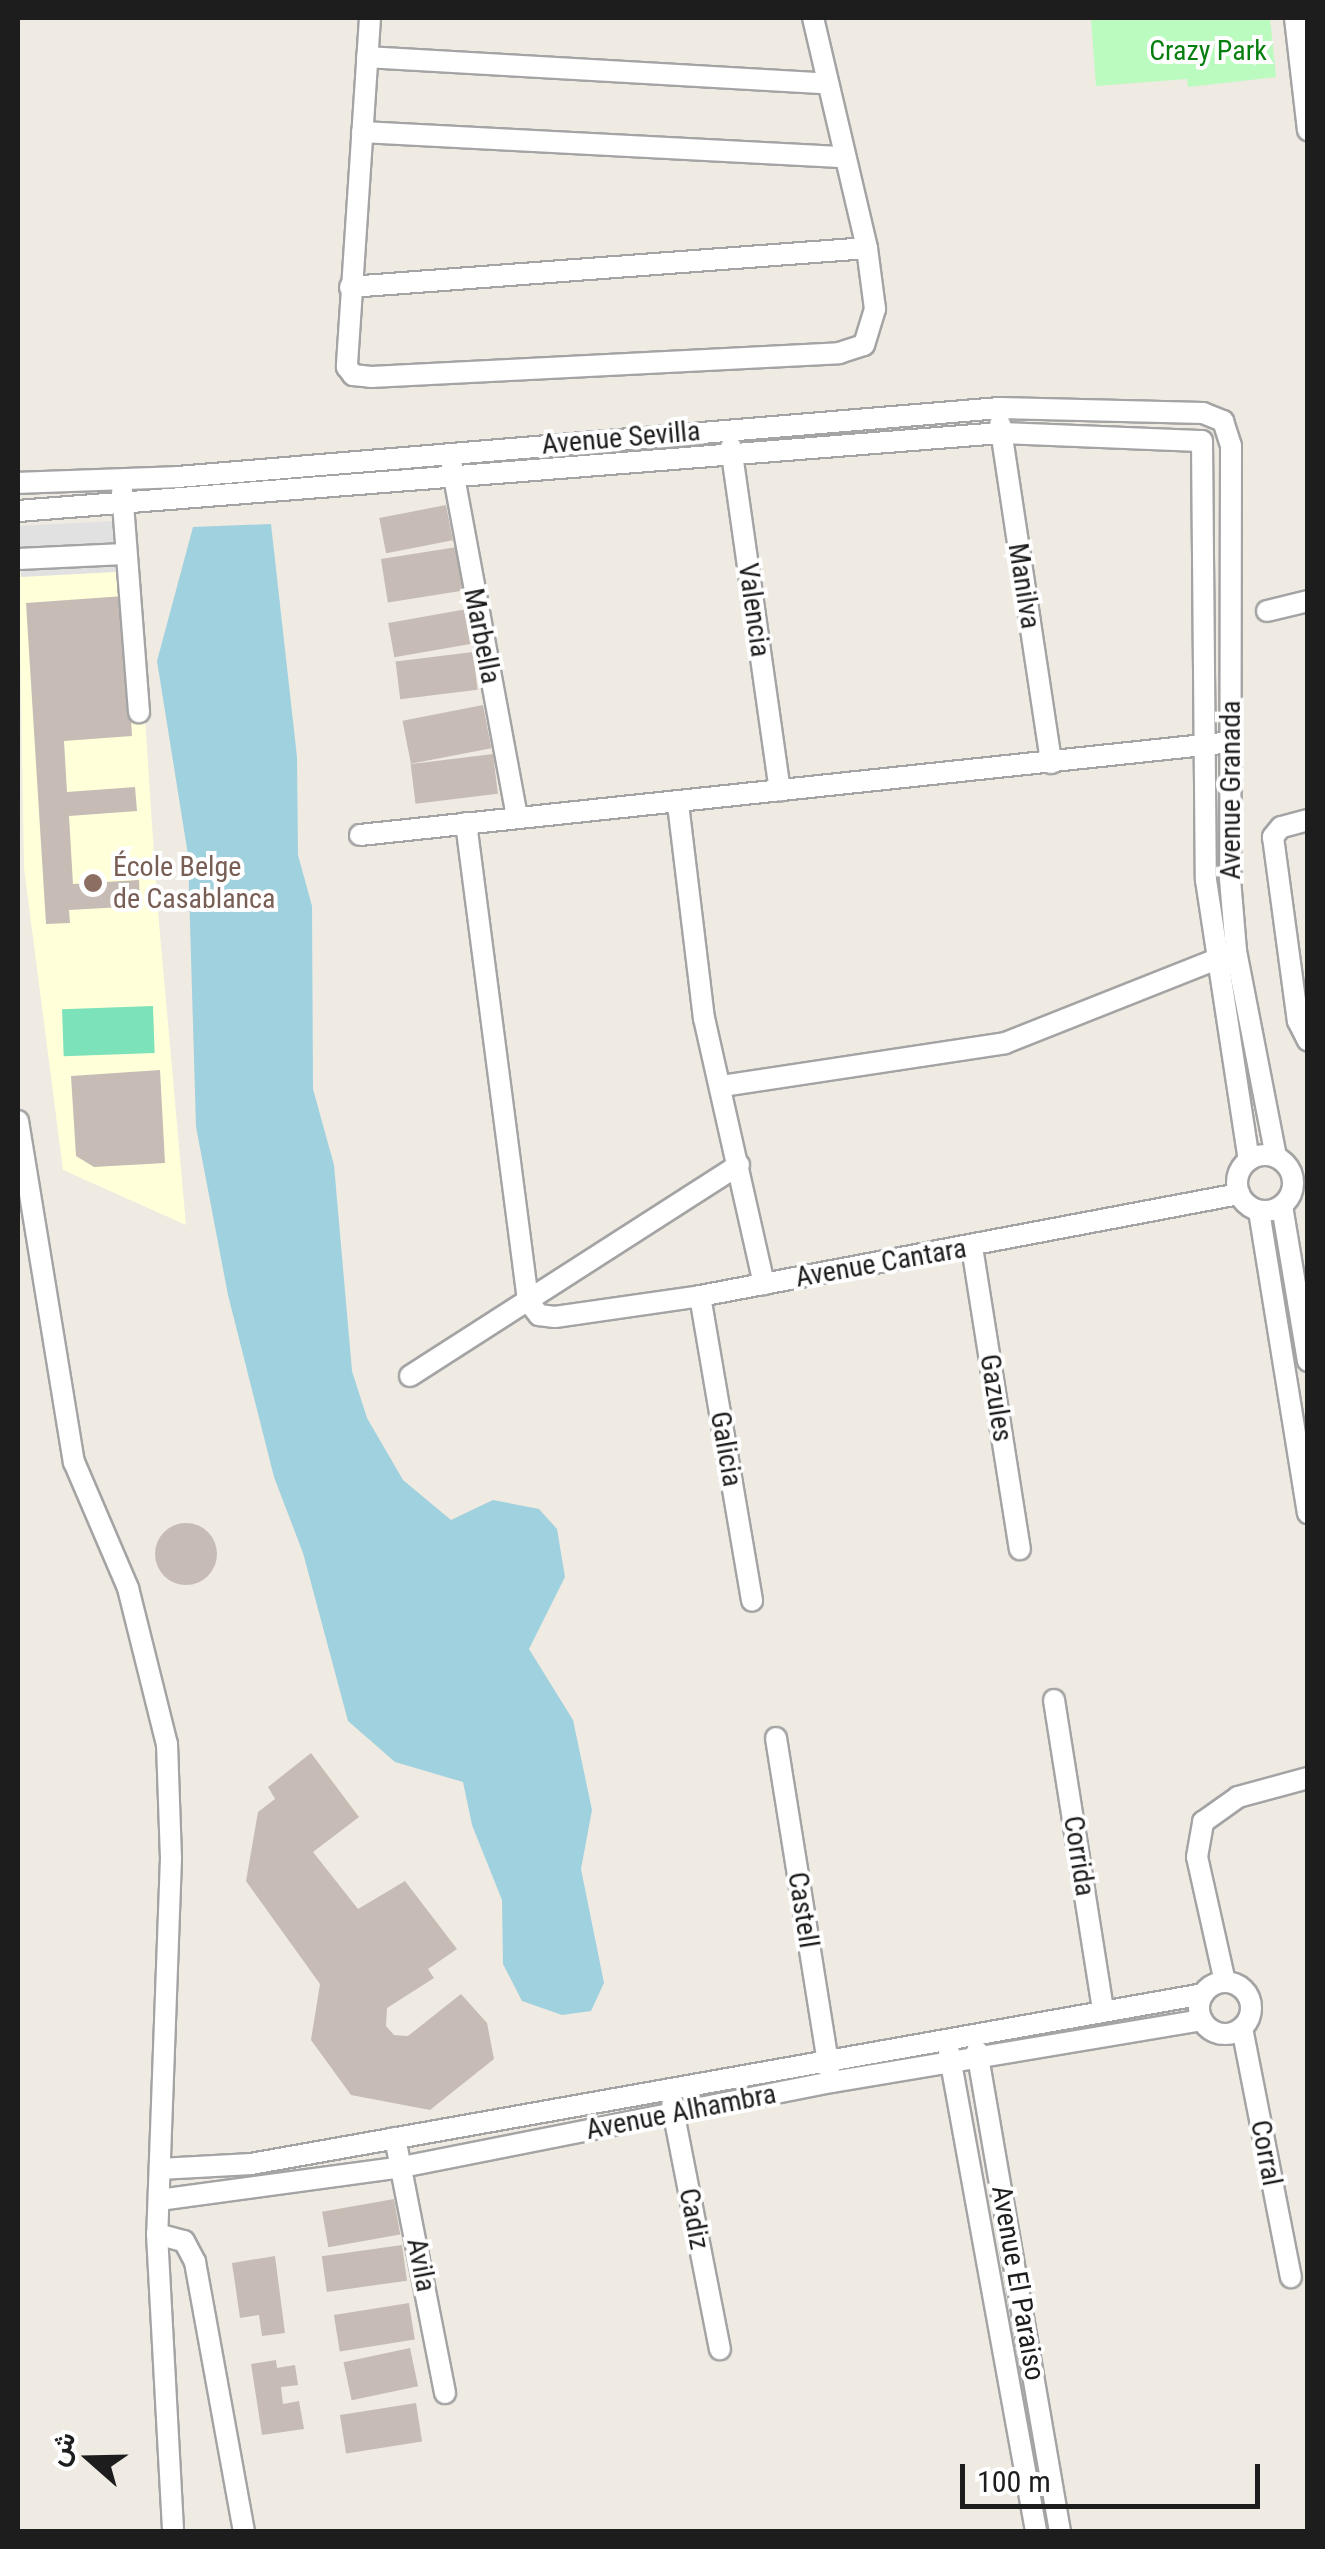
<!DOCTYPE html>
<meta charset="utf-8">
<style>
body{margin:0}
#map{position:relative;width:1325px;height:2549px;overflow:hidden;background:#efeae2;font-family:"Roboto Condensed",Vazirmatn,sans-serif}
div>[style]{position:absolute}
.education>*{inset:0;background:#ffffda}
.park>*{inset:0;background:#bcfbc0}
.pitch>*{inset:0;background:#7ce2b9;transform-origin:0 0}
.parking>*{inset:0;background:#e1e1e1;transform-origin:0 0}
.water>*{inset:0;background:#a0d1de}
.building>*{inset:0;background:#c6bcb5;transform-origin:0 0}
.round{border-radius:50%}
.roads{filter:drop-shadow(2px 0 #a4a4a4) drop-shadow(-2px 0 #a4a4a4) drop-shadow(0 2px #a4a4a4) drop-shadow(0 -2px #a4a4a4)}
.minor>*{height:20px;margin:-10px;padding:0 10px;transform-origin:10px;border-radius:10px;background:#fff}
.minor>.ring{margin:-10px;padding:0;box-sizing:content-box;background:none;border:20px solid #fff;border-radius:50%}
.dots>*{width:28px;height:28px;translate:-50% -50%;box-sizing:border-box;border:5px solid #fff;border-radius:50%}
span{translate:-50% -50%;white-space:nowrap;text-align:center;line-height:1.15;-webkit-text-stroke:8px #fff;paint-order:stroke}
.park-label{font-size:28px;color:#077f0f}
.street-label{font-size:28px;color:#1d1d1d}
.education-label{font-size:28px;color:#785e54}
.left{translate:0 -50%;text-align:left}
.frame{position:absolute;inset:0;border:20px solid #1d1d1d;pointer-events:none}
.north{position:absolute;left:40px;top:2409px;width:100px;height:100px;-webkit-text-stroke:8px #fff;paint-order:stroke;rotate:290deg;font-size:28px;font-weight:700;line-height:40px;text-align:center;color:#1d1d1d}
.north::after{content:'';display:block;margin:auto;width:35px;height:45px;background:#1d1d1d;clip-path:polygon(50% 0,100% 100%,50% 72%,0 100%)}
.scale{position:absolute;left:960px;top:2464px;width:300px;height:45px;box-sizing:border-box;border:5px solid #1d1d1d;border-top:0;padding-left:12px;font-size:30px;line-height:35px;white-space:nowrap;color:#1d1d1d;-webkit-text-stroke:8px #fff;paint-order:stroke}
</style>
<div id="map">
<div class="education">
<i style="clip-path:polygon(132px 520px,157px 900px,186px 1225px,63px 1170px,24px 868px,18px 527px)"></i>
</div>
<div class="park">
<i style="clip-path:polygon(1091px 18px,1270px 18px,1276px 77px,1188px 87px,1187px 79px,1096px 86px)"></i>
</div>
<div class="pitch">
<i style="left:153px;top:1006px;width:47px;height:91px;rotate:88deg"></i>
</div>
<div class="parking">
<i style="left:132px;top:520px;width:51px;height:114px;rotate:87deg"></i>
</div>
<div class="water">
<i style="clip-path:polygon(271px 524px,297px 757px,298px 855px,312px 906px,313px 1089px,334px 1165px,352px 1371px,367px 1418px,403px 1480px,451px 1520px,493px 1500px,539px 1509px,557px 1529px,565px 1577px,529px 1649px,573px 1720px,592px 1810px,581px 1869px,604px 1983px,591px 2011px,562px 2015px,522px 2001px,503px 1964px,502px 1900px,472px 1825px,463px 1782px,395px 1762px,348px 1721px,303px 1553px,274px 1477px,228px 1295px,196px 1127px,188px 855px,157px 661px,193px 527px)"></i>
</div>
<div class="building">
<i style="left:446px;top:505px;width:36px;height:68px;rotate:79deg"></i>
<i style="left:457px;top:547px;width:44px;height:77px;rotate:81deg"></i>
<i style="clip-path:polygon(124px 596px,132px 736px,64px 741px,67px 792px,135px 787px,137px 811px,69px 816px,73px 884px,139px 880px,140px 906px,69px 910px,70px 923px,46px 924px,26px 603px)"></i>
<i style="left:467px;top:609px;width:35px;height:80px;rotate:80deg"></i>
<i style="left:473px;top:652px;width:38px;height:78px;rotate:83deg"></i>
<i style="left:483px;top:705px;width:44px;height:82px;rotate:79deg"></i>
<i style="left:493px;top:754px;width:40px;height:83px;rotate:83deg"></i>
<i style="clip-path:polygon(160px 1070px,165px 1163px,94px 1167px,76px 1156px,71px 1076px)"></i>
<i class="round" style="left:155px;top:1523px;width:62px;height:62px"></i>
<i style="clip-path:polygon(311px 1753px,359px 1817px,313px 1852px,358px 1909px,405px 1881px,457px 1949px,428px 1969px,434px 1978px,387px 2008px,386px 2026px,394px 2035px,408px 2036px,461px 1994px,487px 2023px,494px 2059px,430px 2110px,351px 2095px,311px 2040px,320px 1984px,246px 1881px,258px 1812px,275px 1799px,268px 1787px)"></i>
<i style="left:394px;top:2199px;width:36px;height:73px;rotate:80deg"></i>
<i style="left:402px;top:2245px;width:36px;height:81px;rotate:82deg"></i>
<i style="clip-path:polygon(275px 2256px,285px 2333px,262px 2336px,259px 2315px,240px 2318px,232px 2263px)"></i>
<i style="left:409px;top:2303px;width:37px;height:76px;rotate:81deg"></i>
<i style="left:410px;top:2348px;width:39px;height:68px;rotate:78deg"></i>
<i style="clip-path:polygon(276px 2360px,277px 2368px,295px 2365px,298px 2385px,281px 2387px,283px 2404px,299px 2401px,304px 2429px,262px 2435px,251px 2364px)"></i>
<i style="left:416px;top:2403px;width:39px;height:77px;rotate:81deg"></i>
</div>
<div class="roads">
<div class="minor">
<i style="left:370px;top:18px;width:350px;rotate:93.8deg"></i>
<i style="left:347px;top:367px;width:10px;rotate:53deg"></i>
<i style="left:353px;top:375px;width:18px;rotate:6deg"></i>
<i style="left:371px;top:377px;width:469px;rotate:-2.9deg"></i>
<i style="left:839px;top:353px;width:26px;rotate:-18deg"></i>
<i style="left:864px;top:345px;width:38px;rotate:-73deg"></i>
<i style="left:875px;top:309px;width:62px;rotate:-97.5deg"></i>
<i style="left:867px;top:248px;width:236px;rotate:-103.2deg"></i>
<i style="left:1295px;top:18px;width:113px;rotate:83.4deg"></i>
<i style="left:367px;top:57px;width:457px;rotate:3.3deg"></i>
<i style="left:362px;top:132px;width:483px;rotate:3deg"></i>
<i style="left:350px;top:287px;width:518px;rotate:-4.31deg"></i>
<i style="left:1223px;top:421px;width:26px;rotate:72deg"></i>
<i style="left:1231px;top:446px;width:433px;rotate:90.1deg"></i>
<i style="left:1230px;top:879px;width:72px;rotate:85.2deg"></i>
<i style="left:1236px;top:951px;width:210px;rotate:79deg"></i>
<i style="left:1000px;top:424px;width:343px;rotate:81.4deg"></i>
<i style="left:1202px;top:441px;width:439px;rotate:89.5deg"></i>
<i style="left:1206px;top:880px;width:283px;rotate:81.3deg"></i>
<i style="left:731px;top:447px;width:347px;rotate:81.9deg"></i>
<i style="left:452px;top:466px;width:358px;rotate:79.5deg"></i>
<i style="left:18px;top:483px;width:160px;rotate:-2.1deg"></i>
<i style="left:178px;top:477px;width:825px;rotate:-4.8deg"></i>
<i style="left:1000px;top:408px;width:203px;rotate:1.4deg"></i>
<i style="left:1203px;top:413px;width:22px;rotate:22deg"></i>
<i style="left:122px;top:491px;width:222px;rotate:85.6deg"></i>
<i style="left:18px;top:511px;width:985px;rotate:-4.54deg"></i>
<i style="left:1000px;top:433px;width:202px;rotate:2.3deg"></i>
<i style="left:18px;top:559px;width:107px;rotate:-2.7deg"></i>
<i style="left:1267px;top:611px;width:42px;rotate:-13.7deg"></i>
<i style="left:678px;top:804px;width:216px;rotate:83.1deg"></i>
<i style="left:704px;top:1018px;width:273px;rotate:77.3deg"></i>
<i style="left:1308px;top:820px;width:28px;rotate:165deg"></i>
<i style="left:1281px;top:827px;width:13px;rotate:129deg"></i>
<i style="left:1273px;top:837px;width:186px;rotate:82.3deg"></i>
<i style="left:1298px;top:1021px;width:22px;rotate:63deg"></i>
<i style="left:466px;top:823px;width:482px;rotate:82.6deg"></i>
<i style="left:360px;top:835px;width:876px;rotate:-6.09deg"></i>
<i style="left:722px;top:1086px;width:286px;rotate:-8.6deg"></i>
<i style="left:1005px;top:1043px;width:237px;rotate:-21.6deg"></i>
<i style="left:18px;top:1121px;width:346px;rotate:80.7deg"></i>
<i style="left:74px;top:1462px;width:137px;rotate:66.8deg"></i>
<i style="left:128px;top:1588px;width:161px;rotate:76deg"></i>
<i style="left:167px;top:1744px;width:114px;rotate:88deg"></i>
<i style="left:171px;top:1858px;width:376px;rotate:92.1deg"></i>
<i style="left:157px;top:2234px;width:298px;rotate:86.9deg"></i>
<i class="ring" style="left:1237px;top:1155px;width:36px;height:36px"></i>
<i style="left:1282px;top:1206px;width:157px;rotate:80.5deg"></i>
<i style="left:1259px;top:1211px;width:306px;rotate:80.8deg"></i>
<i style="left:972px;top:1247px;width:306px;rotate:81deg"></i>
<i style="left:700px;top:1296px;width:309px;rotate:80.3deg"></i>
<i style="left:528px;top:1301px;width:18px;rotate:52deg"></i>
<i style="left:539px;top:1315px;width:16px;rotate:7deg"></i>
<i style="left:555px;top:1317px;width:147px;rotate:-8.2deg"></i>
<i style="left:700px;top:1296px;width:549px;rotate:-10.72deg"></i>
<i style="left:410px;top:1376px;width:391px;rotate:-32.7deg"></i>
<i style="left:1054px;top:1700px;width:315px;rotate:81deg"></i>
<i style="left:776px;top:1738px;width:336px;rotate:80.9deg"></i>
<i class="ring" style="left:1199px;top:1982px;width:32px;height:32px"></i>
<i style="left:1225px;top:1982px;width:128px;rotate:-102.6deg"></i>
<i style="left:1197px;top:1857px;width:36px;rotate:-80deg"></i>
<i style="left:1203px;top:1822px;width:43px;rotate:-35.5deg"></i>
<i style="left:1238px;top:1797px;width:73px;rotate:-15.2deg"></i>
<i style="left:1242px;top:2028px;width:254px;rotate:78.9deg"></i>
<i style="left:977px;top:2051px;width:488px;rotate:80.2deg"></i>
<i style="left:949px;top:2052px;width:488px;rotate:79.7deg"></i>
<i style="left:672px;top:2105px;width:249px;rotate:78.9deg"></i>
<i style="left:395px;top:2138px;width:260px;rotate:78.9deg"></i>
<i style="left:160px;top:2169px;width:91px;rotate:-3.1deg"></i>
<i style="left:251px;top:2164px;width:967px;rotate:-10.12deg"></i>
<i style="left:159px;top:2200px;width:245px;rotate:-7.7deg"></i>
<i style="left:402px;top:2167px;width:438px;rotate:-11.2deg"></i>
<i style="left:832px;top:2082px;width:375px;rotate:-9.5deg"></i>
<i style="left:157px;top:2234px;width:28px;rotate:15deg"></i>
<i style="left:184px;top:2241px;width:24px;rotate:62deg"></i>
<i style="left:195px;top:2262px;width:274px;rotate:79.7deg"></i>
</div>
</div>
<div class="dots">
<i style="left:93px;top:883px;background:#8d6e63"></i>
</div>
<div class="park-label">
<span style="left:1208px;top:51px">Crazy Park</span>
</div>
<div class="street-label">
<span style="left:621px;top:438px;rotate:-5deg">Avenue Sevilla</span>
<span style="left:1024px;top:586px;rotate:81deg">Manilva</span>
<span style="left:754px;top:610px;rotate:82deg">Valencia</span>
<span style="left:482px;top:636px;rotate:79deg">Marbella</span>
<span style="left:1231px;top:790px;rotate:-90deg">Avenue Granada</span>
<span style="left:881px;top:1263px;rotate:-10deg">Avenue Cantara</span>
<span style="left:996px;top:1398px;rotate:81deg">Gazules</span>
<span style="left:726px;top:1449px;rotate:80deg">Galicia</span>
<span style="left:1079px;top:1856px;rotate:81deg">Corrida</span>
<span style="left:803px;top:1910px;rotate:81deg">Castell</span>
<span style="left:681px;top:2112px;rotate:-11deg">Avenue Alhambra</span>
<span style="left:1266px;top:2153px;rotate:79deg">Corral</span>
<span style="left:694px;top:2219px;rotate:79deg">Cadiz</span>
<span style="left:421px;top:2265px;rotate:79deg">Avila</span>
<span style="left:1018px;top:2283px;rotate:80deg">Avenue El Paraiso</span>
</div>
<div class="education-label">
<span class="left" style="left:113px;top:883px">École Belge<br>de Casablanca</span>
</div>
<div class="frame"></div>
<div class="north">ش</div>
<div class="scale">100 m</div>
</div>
